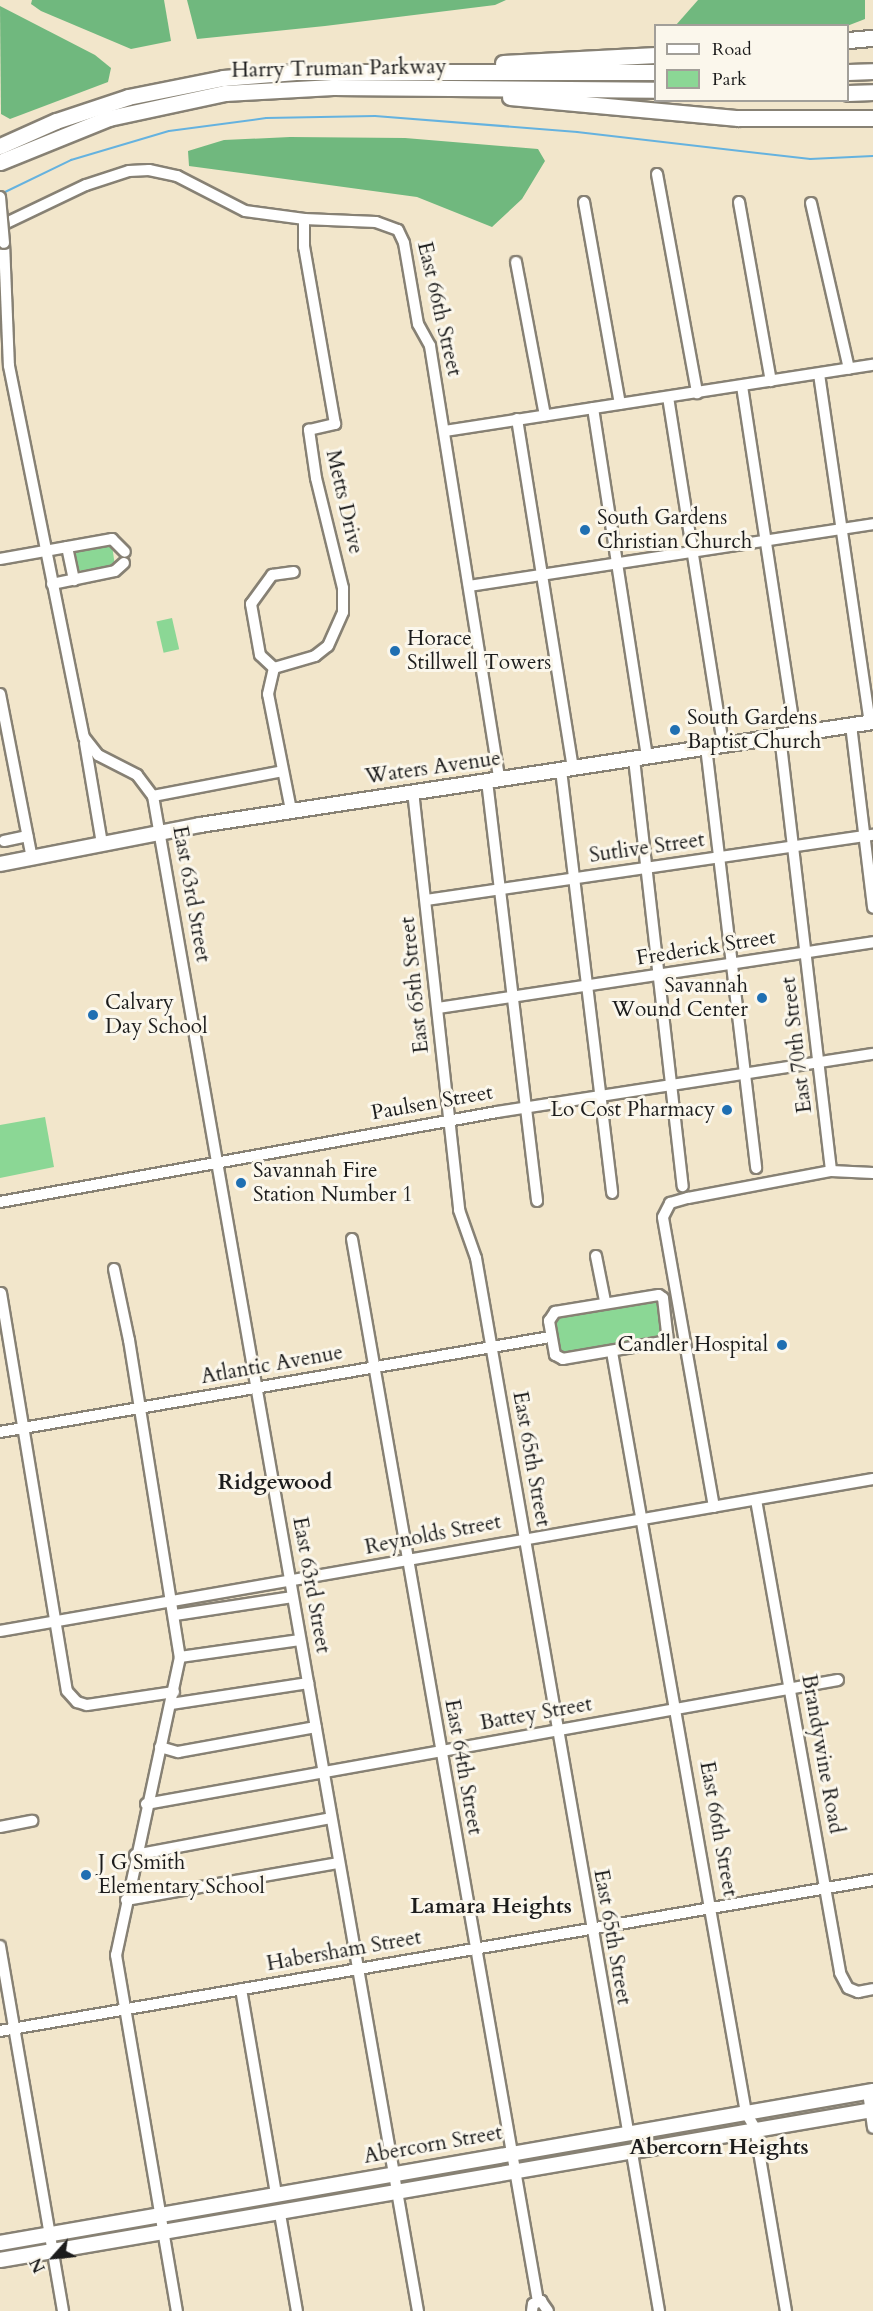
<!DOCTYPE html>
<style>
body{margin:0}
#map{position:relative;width:873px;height:2311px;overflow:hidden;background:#f2e6cb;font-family:Cardo,serif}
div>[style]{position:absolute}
.green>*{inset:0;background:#8bd795;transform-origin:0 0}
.forest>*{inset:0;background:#70b87e}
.stream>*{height:2px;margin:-1px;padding:0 1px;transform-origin:1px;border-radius:1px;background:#65b2df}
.roads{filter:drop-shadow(2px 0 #878174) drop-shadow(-2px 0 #878174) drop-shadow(0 2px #878174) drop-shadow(0 -2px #878174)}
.minor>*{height:10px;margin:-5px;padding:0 5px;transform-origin:5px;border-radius:5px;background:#fff}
.major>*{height:14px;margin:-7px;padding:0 7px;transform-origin:7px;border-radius:7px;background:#fff}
.highway>*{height:15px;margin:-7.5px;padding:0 7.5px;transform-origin:7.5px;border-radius:7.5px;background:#fff}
.bridges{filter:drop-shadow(2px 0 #878174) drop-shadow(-2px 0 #878174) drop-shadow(0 2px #878174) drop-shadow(0 -2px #878174)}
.minor-bridge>*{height:10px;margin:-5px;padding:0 5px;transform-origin:5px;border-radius:5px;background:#fff}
.dots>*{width:16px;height:16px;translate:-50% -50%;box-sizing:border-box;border:3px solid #fbf7ec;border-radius:50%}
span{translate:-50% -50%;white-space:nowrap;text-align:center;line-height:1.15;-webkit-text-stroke:6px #fbf7ec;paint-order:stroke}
.street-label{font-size:21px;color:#1c1c1c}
.poi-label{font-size:21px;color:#1c1c1c}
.left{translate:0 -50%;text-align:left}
.right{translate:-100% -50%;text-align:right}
.neighbourhood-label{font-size:22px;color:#1c1c1c;font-weight:700}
.legend{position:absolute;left:654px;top:24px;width:195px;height:78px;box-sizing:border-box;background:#fbf7ec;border:2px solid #a29f99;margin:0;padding:8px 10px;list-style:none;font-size:18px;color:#1c1c1c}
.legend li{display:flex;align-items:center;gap:12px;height:30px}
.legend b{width:30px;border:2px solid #a29f99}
.north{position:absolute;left:24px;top:2227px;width:60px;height:60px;-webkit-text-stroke:4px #fbf7ec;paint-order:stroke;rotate:243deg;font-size:16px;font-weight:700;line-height:24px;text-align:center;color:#1c1c1c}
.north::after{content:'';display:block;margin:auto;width:21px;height:27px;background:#1c1c1c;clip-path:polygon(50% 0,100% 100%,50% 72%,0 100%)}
</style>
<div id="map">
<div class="green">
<i style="left:112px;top:545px;width:21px;height:41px;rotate:82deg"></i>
<i style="left:172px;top:618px;width:32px;height:16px;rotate:77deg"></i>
<i style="clip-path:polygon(45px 1117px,54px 1167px,0 1178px,0 1125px)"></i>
<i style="clip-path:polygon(657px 1301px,665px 1336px,560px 1357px,552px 1325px,554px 1317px)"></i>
</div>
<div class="forest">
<i style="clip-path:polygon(32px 0,164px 0,171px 41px,131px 49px,41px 11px,31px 4px)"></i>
<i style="clip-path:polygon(187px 0,506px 0,495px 5px,325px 26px,197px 39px)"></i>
<i style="clip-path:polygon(698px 0,865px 0,865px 19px,847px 26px,676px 25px)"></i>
<i style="clip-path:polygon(0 6px,95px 55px,111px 68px,108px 82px,10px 119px,1px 114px)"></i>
<i style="clip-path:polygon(290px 137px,405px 138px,538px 149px,545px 161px,522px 199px,492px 227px,417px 197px,189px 166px,188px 151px,224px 140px)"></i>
</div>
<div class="stream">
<i style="left:3px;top:193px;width:76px;rotate:-25.9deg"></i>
<i style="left:71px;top:160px;width:102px;rotate:-16.5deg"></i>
<i style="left:169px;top:131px;width:98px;rotate:-7.6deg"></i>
<i style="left:266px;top:118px;width:109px;rotate:-1.1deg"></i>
<i style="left:375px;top:116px;width:203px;rotate:4.5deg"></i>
<i style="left:577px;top:132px;width:235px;rotate:6.6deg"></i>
<i style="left:810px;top:159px;width:63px;rotate:-2.7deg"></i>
</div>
<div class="roads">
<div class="minor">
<i style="left:657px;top:174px;width:223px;rotate:79.6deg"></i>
<i style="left:584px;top:202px;width:205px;rotate:79.9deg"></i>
<i style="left:739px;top:202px;width:182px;rotate:79.9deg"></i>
<i style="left:811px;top:203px;width:170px;rotate:77.1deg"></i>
<i style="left:0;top:226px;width:95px;rotate:-25.5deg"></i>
<i style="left:86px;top:185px;width:45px;rotate:-18deg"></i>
<i style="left:129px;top:171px;width:20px;rotate:-3deg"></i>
<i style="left:149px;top:170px;width:29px;rotate:12deg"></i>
<i style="left:177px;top:176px;width:76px;rotate:27.2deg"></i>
<i style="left:245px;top:211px;width:60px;rotate:7.7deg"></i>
<i style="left:304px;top:219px;width:72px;rotate:2.4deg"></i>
<i style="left:376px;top:222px;width:23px;rotate:20deg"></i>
<i style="left:398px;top:230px;width:14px;rotate:65deg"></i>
<i style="left:404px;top:243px;width:82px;rotate:80.2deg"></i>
<i style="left:418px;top:324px;width:25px;rotate:61deg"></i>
<i style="left:430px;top:346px;width:438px;rotate:80.9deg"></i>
<i style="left:4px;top:243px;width:123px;rotate:87.7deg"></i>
<i style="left:9px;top:366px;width:379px;rotate:78.6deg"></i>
<i style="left:84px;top:737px;width:23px;rotate:52deg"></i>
<i style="left:98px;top:755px;width:44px;rotate:27.1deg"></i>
<i style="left:137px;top:775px;width:26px;rotate:53deg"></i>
<i style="left:153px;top:796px;width:1538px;rotate:80.08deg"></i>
<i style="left:516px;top:262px;width:156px;rotate:79.3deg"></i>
<i style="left:819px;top:374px;width:352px;rotate:81.7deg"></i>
<i style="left:742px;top:386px;width:352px;rotate:81.3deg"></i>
<i style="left:668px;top:397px;width:352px;rotate:81deg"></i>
<i style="left:593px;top:408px;width:353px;rotate:81.2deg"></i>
<i style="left:517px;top:419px;width:353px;rotate:80.9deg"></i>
<i style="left:445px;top:431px;width:433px;rotate:-8.8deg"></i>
<i style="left:67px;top:547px;width:34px;rotate:78deg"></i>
<i style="left:0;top:559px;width:114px;rotate:-10.1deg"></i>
<i style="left:112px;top:539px;width:18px;rotate:45deg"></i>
<i style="left:52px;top:584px;width:64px;rotate:-11.7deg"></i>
<i style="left:115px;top:571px;width:12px;rotate:-42deg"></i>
<i style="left:469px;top:586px;width:409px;rotate:-8.7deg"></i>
<i style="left:274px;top:668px;width:43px;rotate:-16.3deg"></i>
<i style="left:315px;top:656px;width:16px;rotate:-38deg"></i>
<i style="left:328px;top:646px;width:37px;rotate:-66deg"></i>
<i style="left:343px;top:612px;width:24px;rotate:-90deg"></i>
<i style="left:343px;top:588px;width:113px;rotate:-103.8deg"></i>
<i style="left:316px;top:478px;width:49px;rotate:-98.3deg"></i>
<i style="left:309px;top:430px;width:27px;rotate:-13deg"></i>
<i style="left:335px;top:424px;width:180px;rotate:-99.9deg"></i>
<i style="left:304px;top:247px;width:28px;rotate:-90deg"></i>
<i style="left:0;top:694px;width:168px;rotate:79deg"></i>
<i style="left:851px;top:725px;width:184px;rotate:83.1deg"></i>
<i style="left:780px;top:736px;width:438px;rotate:83.3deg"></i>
<i style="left:85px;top:743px;width:102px;rotate:80.4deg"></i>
<i style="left:706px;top:747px;width:424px;rotate:83.2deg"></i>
<i style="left:634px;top:759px;width:430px;rotate:83.5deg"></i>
<i style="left:561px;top:770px;width:426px;rotate:83.1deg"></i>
<i style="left:487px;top:781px;width:423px;rotate:83.2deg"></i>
<i style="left:413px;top:791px;width:422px;rotate:83.7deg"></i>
<i style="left:459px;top:1210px;width:51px;rotate:70.5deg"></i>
<i style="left:476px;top:1258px;width:886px;rotate:80.12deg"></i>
<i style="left:153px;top:796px;width:132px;rotate:-10.9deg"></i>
<i style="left:291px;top:810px;width:118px;rotate:-101.2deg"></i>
<i style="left:268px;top:694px;width:27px;rotate:-77deg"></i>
<i style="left:274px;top:668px;width:19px;rotate:-137deg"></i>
<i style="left:260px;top:655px;width:52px;rotate:-100deg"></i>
<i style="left:251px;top:604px;width:36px;rotate:-54deg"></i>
<i style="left:272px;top:575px;width:22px;rotate:-8deg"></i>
<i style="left:4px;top:841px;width:24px;rotate:-12deg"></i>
<i style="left:426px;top:900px;width:452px;rotate:-8.3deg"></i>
<i style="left:438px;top:1008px;width:440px;rotate:-8.6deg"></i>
<i style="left:0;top:1202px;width:505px;rotate:-10.26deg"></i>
<i style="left:497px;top:1112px;width:380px;rotate:-8.8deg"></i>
<i style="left:352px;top:1239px;width:1078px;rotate:80.07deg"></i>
<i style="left:596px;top:1256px;width:46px;rotate:78.7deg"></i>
<i style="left:114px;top:1269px;width:73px;rotate:78.1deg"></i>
<i style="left:129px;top:1340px;width:321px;rotate:80.9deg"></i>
<i style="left:180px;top:1657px;width:305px;rotate:102.1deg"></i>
<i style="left:116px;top:1955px;width:361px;rotate:80.3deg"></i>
<i style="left:1px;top:1293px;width:403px;rotate:80.6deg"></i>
<i style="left:67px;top:1691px;width:15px;rotate:48deg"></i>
<i style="left:77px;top:1702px;width:10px;rotate:17deg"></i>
<i style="left:87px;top:1705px;width:88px;rotate:-8.5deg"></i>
<i style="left:659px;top:1295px;width:5px;rotate:37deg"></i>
<i style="left:663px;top:1298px;width:43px;rotate:83.4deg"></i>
<i style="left:668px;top:1341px;width:107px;rotate:170.3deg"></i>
<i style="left:563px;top:1359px;width:9px;rotate:-153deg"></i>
<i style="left:555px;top:1355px;width:35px;rotate:-100deg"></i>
<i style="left:549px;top:1321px;width:11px;rotate:-56deg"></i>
<i style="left:555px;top:1312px;width:105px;rotate:-9.3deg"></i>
<i style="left:612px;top:1352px;width:773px;rotate:80.01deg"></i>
<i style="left:746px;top:2113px;width:17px;rotate:59deg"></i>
<i style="left:755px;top:2128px;width:186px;rotate:80.4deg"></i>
<i style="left:0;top:1432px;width:558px;rotate:-9.8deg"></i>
<i style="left:756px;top:1500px;width:480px;rotate:79.9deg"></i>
<i style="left:840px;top:1973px;width:17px;rotate:62deg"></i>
<i style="left:848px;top:1988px;width:11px;rotate:22deg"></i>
<i style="left:858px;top:1992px;width:15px;rotate:-11deg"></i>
<i style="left:714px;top:1507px;width:294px;rotate:-100deg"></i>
<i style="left:663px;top:1217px;width:16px;rotate:-63deg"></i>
<i style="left:670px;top:1203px;width:19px;rotate:-16deg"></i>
<i style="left:688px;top:1198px;width:146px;rotate:-10.7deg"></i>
<i style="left:831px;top:1171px;width:42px;rotate:2.7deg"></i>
<i style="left:175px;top:1615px;width:119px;rotate:-8.7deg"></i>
<i style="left:0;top:1631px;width:886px;rotate:-9.88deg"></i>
<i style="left:180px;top:1657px;width:121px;rotate:-8.1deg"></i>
<i style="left:171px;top:1704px;width:139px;rotate:-8.7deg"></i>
<i style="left:160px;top:1747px;width:19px;rotate:16deg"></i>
<i style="left:178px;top:1752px;width:140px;rotate:-10.3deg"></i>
<i style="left:146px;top:1804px;width:703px;rotate:-10.16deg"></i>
<i style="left:0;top:1827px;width:33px;rotate:-11deg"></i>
<i style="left:135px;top:1855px;width:199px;rotate:-10.7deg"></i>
<i style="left:126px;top:1900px;width:216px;rotate:-9.9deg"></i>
<i style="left:0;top:1946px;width:370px;rotate:80.2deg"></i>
<i style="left:241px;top:1989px;width:207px;rotate:80.3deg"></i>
<i style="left:0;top:2031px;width:886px;rotate:-9.81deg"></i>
<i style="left:868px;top:2092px;width:36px;rotate:82deg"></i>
<i style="left:632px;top:2153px;width:160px;rotate:80.3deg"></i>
<i style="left:280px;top:2214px;width:98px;rotate:80.1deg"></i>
<i style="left:532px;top:2311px;width:7px;rotate:-82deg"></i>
<i style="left:533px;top:2304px;width:9px;rotate:-21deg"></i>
<i style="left:541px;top:2301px;width:12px;rotate:55deg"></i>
</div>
<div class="major">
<i style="left:0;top:864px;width:204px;rotate:-11deg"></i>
<i style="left:200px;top:825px;width:681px;rotate:-8.7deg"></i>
<i style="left:0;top:2243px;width:886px;rotate:-9.88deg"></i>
<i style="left:0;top:2260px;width:886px;rotate:-9.75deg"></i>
</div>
<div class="highway">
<i style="left:848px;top:40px;width:25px;rotate:-5deg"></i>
<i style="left:503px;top:63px;width:153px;rotate:-3deg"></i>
<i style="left:848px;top:72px;width:25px;rotate:-2deg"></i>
<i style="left:848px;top:93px;width:25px;rotate:-2deg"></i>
<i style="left:510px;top:97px;width:229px;rotate:5.3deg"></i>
<i style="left:738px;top:118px;width:135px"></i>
<i style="left:0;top:146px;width:61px;rotate:-24.1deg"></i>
<i style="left:56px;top:121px;width:76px;rotate:-18.4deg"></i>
<i style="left:128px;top:97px;width:97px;rotate:-11.3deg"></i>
<i style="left:223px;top:78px;width:73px;rotate:-4.7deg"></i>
<i style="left:296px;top:72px;width:360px"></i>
<i style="left:0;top:162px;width:118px;rotate:-22deg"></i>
<i style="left:109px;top:118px;width:119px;rotate:-12.2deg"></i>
<i style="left:225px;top:93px;width:108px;rotate:-3.2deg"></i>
<i style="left:333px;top:87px;width:323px;rotate:0.5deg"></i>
</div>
</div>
<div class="bridges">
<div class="minor-bridge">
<i style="left:0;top:197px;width:46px;rotate:85deg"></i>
</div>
</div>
<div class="dots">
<i style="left:585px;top:530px;background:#1f6fb2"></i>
<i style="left:395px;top:651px;background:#1f6fb2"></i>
<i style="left:675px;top:730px;background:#1f6fb2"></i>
<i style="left:762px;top:998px;background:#1f6fb2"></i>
<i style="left:93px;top:1015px;background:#1f6fb2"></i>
<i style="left:727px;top:1110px;background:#1f6fb2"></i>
<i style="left:241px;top:1183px;background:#1f6fb2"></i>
<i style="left:782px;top:1345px;background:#1f6fb2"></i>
<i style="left:86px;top:1875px;background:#1f6fb2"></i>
</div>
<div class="street-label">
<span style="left:339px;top:69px;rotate:-1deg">Harry Truman Parkway</span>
<span style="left:439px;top:309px;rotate:77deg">East 66th Street</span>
<span style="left:344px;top:502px;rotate:77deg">Metts Drive</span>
<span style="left:433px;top:768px;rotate:-8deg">Waters Avenue</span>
<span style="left:647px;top:848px;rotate:-8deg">Sutlive Street</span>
<span style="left:191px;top:894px;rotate:80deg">East 63rd Street</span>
<span style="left:706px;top:948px;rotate:-9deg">Frederick Street</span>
<span style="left:415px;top:985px;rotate:-96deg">East 65th Street</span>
<span style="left:797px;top:1045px;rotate:-97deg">East 70th Street</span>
<span style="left:432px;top:1103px;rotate:-10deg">Paulsen Street</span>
<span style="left:272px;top:1365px;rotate:-10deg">Atlantic Avenue</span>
<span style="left:531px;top:1459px;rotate:80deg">East 65th Street</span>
<span style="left:433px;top:1535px;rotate:-11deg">Reynolds Street</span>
<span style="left:311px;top:1585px;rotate:80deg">East 63rd Street</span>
<span style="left:536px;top:1714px;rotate:-10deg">Battey Street</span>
<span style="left:822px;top:1754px;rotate:80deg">Brandywine Road</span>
<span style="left:463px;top:1767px;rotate:80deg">East 64th Street</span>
<span style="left:718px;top:1829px;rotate:80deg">East 66th Street</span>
<span style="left:612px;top:1937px;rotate:80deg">East 65th Street</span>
<span style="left:344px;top:1951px;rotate:-10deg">Habersham Street</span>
<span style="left:433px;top:2145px;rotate:-10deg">Abercorn Street</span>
</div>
<div class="poi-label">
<span class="left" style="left:597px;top:530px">South Gardens<br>Christian Church</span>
<span class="left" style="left:407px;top:651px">Horace<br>Stillwell Towers</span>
<span class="left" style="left:687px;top:730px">South Gardens<br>Baptist Church</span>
<span class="right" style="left:748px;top:998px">Savannah<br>Wound Center</span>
<span class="left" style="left:105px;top:1015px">Calvary<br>Day School</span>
<span class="right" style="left:715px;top:1110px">Lo Cost Pharmacy</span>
<span class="left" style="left:253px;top:1183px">Savannah Fire<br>Station Number 1</span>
<span class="right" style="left:768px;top:1345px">Candler Hospital</span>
<span class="left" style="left:98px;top:1875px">J G Smith<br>Elementary School</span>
</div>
<div class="neighbourhood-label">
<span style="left:275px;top:1483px">Ridgewood</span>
<span style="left:491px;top:1907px">Lamara Heights</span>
<span style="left:719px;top:2148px">Abercorn Heights</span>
</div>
<ul class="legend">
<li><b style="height:8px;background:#fff"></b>Road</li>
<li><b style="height:16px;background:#8bd795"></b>Park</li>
</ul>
<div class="north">N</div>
</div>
